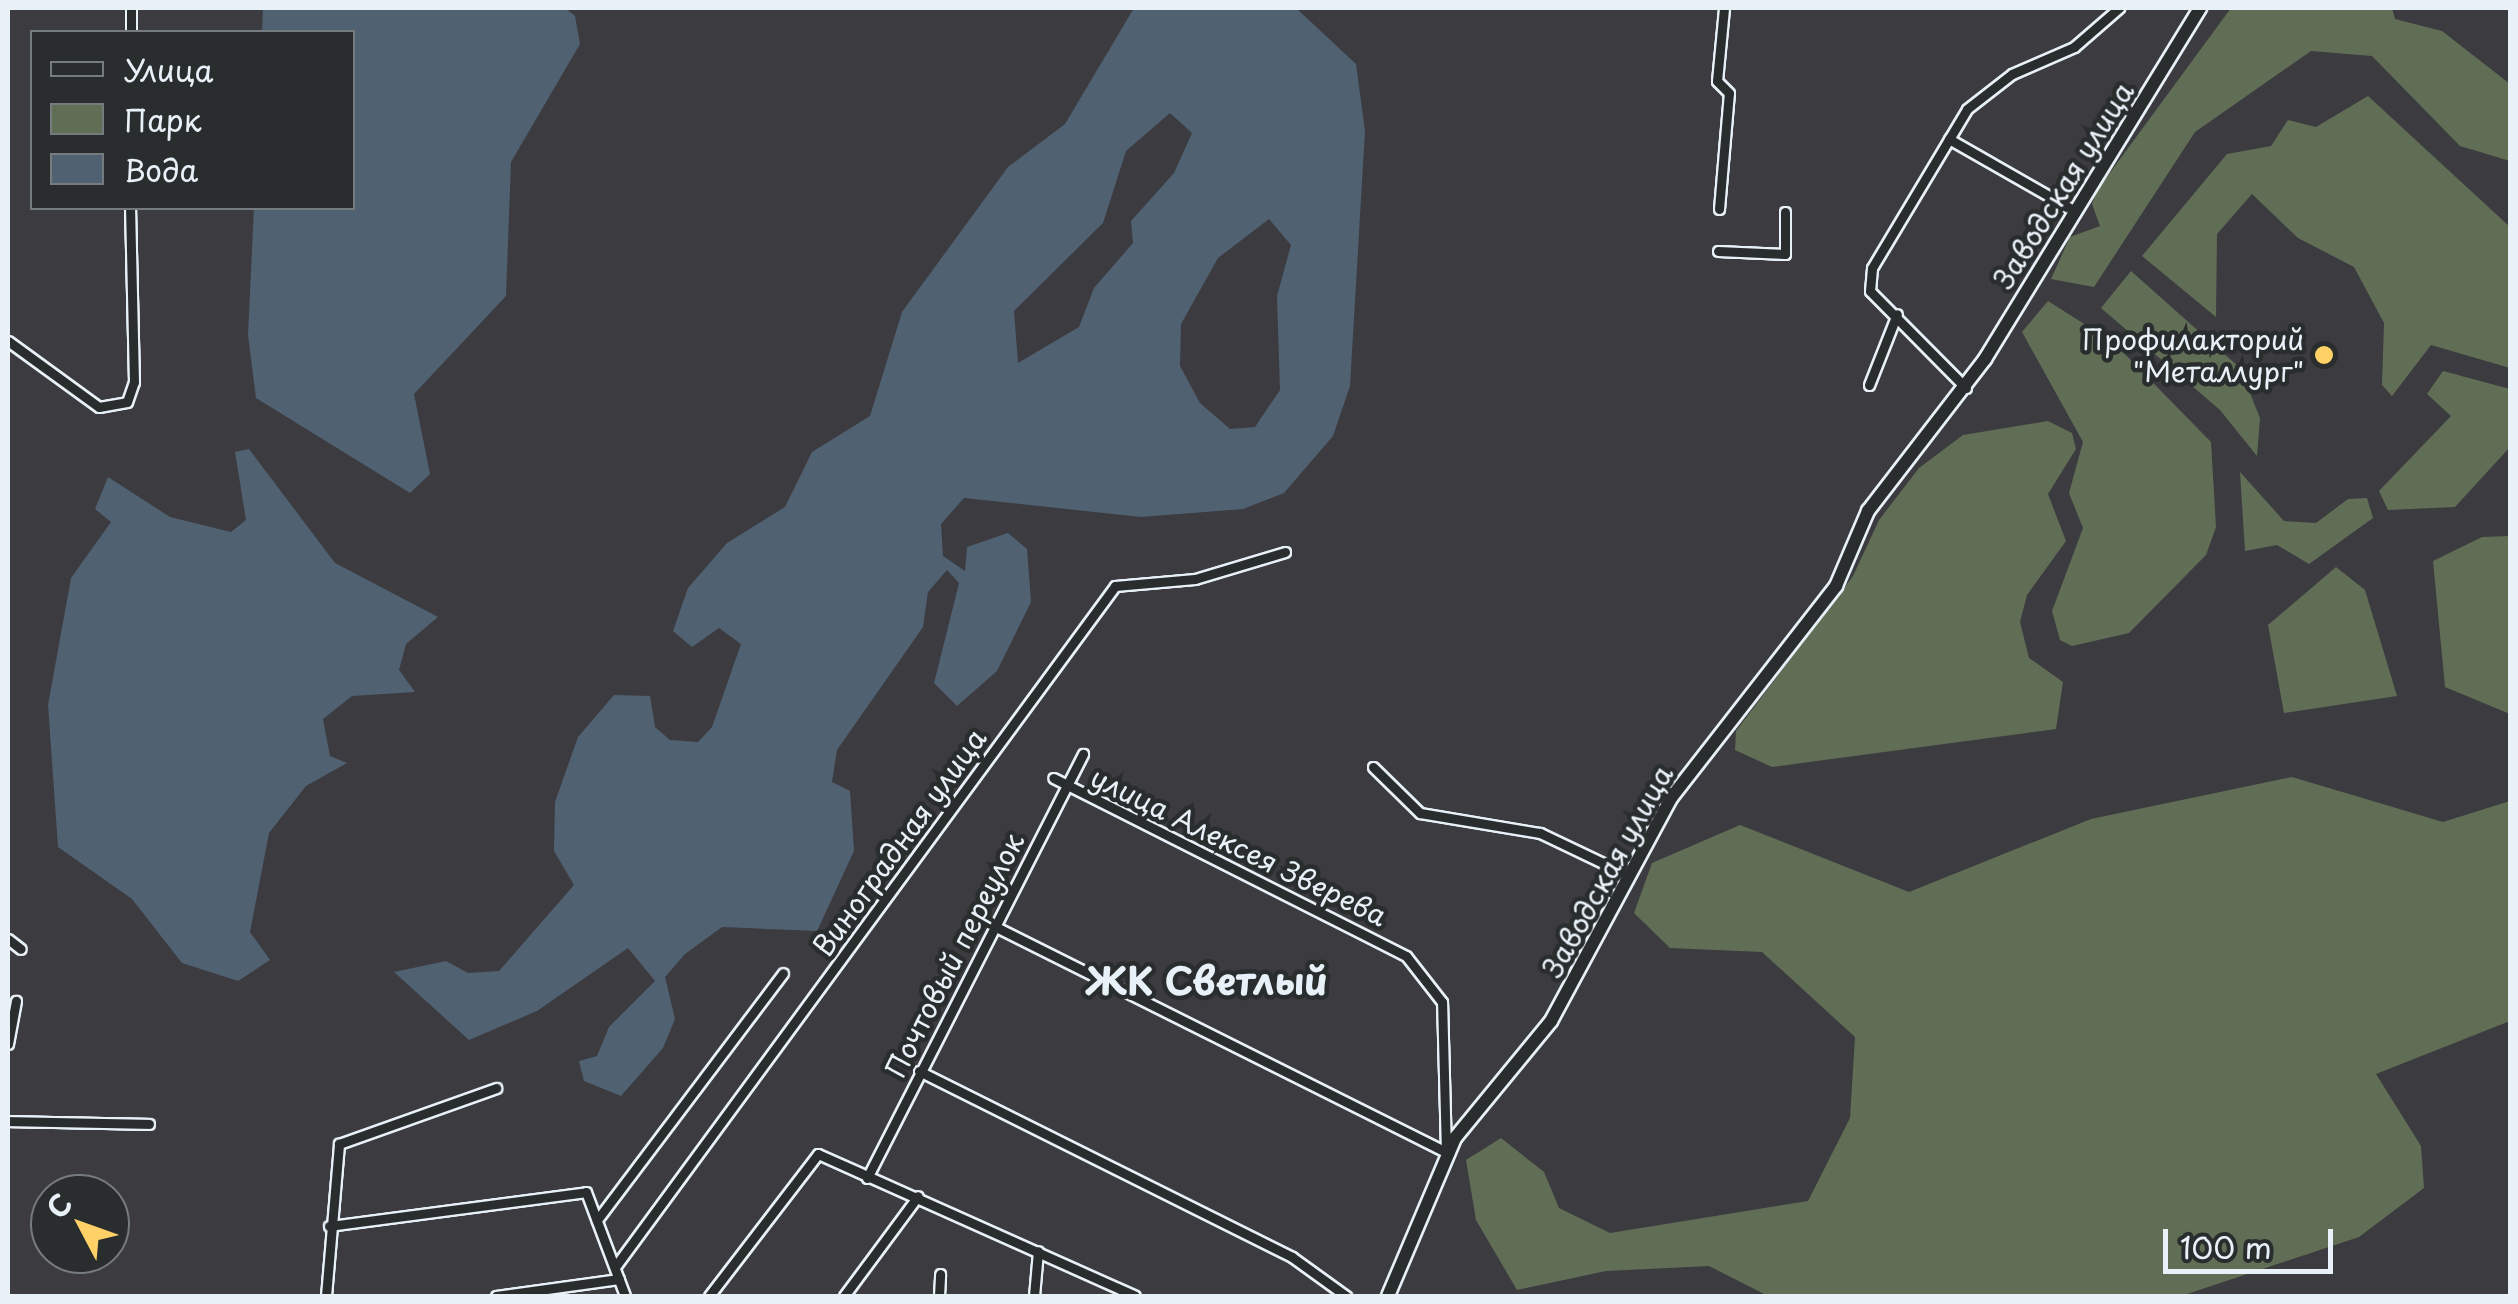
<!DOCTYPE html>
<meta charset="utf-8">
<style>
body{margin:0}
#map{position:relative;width:2518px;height:1304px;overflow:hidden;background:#3c3b40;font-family:"Playpen Sans",sans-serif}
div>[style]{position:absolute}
.green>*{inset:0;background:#616e56}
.water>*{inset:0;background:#506172}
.roads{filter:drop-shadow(2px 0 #e8f1f8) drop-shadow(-2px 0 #e8f1f8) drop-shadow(0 2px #e8f1f8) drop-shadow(0 -2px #e8f1f8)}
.street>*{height:9px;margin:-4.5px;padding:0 4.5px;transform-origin:4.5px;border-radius:4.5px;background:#2a2d2e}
.secondary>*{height:12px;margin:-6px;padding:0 6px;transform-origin:6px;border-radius:6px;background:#2a2d2e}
.dots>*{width:28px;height:28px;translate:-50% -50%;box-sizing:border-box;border:5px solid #2a2d2e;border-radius:50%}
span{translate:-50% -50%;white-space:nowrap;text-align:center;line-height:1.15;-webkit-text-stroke:9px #2a2d2e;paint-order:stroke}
.street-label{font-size:28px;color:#e8f1f8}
.poi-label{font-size:28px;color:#e8f1f8}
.right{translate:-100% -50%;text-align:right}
.district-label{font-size:38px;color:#e8f1f8;font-weight:700}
.frame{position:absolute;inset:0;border:10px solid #e8f1f8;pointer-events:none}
.legend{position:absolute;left:30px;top:30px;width:325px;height:180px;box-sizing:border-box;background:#2a2d2e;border:2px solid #767b7f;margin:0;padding:12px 18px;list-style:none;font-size:30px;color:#e8f1f8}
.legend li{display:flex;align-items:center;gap:20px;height:50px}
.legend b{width:50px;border:2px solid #767b7f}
.north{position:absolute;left:30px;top:1174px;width:100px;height:100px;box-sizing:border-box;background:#2a2d2e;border:2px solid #767b7f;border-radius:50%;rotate:311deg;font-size:28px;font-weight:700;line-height:40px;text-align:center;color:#e8f1f8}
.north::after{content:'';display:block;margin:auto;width:35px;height:45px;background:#ffd166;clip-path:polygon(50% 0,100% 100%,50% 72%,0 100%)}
.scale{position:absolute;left:2163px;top:1229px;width:170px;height:45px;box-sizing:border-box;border:5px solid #e8f1f8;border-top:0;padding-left:12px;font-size:30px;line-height:35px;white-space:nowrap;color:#e8f1f8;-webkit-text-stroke:8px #2a2d2e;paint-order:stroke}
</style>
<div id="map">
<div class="green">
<i style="clip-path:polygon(2231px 8px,2392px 8px,2395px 19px,2442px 31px,2510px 84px,2510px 161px,2460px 146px,2372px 56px,2311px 51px,2195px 132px,2094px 287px,2051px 279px,2070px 237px,2100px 226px,2092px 204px,2098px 189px)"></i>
<i style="clip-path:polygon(2368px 96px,2510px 227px,2510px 368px,2431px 345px,2392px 396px,2382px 385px,2384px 323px,2354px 267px,2298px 238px,2252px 194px,2217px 234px,2216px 317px,2142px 256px,2227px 154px,2271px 146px,2288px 120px,2316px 127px)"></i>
<i style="clip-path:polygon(2131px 271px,2240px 368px,2260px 418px,2257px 456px,2220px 410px,2101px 308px)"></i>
<i style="clip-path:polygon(2048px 301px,2114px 343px,2211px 442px,2216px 527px,2206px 555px,2129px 633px,2072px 646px,2060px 640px,2052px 611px,2083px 528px,2069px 493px,2083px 442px,2022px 332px)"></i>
<i style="clip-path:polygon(2443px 371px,2510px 389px,2510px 447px,2455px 507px,2388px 510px,2379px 491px,2451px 416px,2427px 394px)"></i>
<i style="clip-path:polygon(2048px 421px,2072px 433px,2076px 449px,2048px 494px,2066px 541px,2027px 595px,2020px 622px,2029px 658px,2063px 682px,2056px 729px,1772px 767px,1735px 750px,1736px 731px,1853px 576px,1879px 520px,1919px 468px,1963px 435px)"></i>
<i style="clip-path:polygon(2240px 472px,2284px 521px,2316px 523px,2348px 499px,2367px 498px,2373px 518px,2309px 564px,2277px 545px,2245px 551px)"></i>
<i style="clip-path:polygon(2510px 536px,2510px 714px,2445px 687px,2433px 561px,2482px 537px)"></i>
<i style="clip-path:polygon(2336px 567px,2365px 590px,2397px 696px,2284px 713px,2268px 625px)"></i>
<i style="clip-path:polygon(2292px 777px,2443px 822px,2510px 801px,2510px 1021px,2376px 1074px,2421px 1146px,2424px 1188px,2359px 1237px,2181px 1296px,1768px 1296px,1709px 1266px,1606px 1271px,1517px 1290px,1476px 1220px,1466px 1160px,1501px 1138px,1544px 1172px,1559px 1208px,1610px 1233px,1808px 1201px,1850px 1118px,1855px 1037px,1762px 952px,1670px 948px,1634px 913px,1652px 863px,1740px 825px,1909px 892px,2091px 819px)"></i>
</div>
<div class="water">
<i style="clip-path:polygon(263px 8px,565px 8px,575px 16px,580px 44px,511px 162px,506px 296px,414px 394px,430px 474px,410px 493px,256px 398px,248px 335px,254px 208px,352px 208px,352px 32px,262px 32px)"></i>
<i style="clip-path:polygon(evenodd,1134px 8px,1296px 8px,1356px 64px,1365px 131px,1350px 386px,1333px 436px,1284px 493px,1243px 509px,1141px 517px,964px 498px,941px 524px,943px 556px,965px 571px,967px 547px,1008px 533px,1027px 549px,1031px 602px,997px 671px,957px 706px,934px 683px,959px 583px,947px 570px,928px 592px,923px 627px,837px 750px,832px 782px,850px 791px,854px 851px,817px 931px,722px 927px,685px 954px,665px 977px,675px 1019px,663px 1048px,621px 1096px,584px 1081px,579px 1061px,597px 1056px,609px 1027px,655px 981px,628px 948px,537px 1011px,469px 1040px,394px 972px,446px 961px,468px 973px,499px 971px,574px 885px,554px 851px,555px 802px,578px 737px,614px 695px,650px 696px,655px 727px,670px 740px,698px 742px,712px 727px,741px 644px,719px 628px,692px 647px,673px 631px,688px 588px,727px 543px,785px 507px,812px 452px,870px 416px,902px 312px,1008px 167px,1065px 124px,1134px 8px,1170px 113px,1192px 133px,1174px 173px,1131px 221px,1133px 243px,1094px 288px,1079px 327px,1018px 363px,1014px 311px,1103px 223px,1126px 151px,1170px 113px,1134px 8px,1269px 219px,1291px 245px,1277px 296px,1280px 390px,1255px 427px,1230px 429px,1200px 403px,1180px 366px,1181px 324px,1218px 258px,1269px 219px)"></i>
<i style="clip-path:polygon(249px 449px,335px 563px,438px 617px,406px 644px,399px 670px,415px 692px,352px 696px,323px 719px,330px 756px,347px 763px,306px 786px,269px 833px,250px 932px,270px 960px,238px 981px,182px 963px,132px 899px,58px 847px,48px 705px,71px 578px,111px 522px,95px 509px,108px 477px,170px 517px,231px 532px,246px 520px,235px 452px)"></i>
</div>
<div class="roads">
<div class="street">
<i style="left:131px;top:32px;width:24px;rotate:-90deg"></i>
<i style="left:1949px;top:139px;width:145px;rotate:29.7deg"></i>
<i style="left:1719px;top:209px;width:116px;rotate:-85.1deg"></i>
<i style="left:1729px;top:93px;width:17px;rotate:-135deg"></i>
<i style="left:1717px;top:81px;width:73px;rotate:-84.5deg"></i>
<i style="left:1718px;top:251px;width:67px;rotate:2.6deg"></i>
<i style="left:1785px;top:254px;width:42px;rotate:-90deg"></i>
<i style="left:8px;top:341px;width:112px;rotate:36deg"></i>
<i style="left:99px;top:407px;width:28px;rotate:-10deg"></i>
<i style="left:127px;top:402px;width:21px;rotate:-71deg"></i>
<i style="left:134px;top:382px;width:174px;rotate:-91.3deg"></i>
<i style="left:1869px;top:385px;width:76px;rotate:-68.5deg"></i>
<i style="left:1966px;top:388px;width:136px;rotate:-134.7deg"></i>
<i style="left:1870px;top:291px;width:23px;rotate:-85deg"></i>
<i style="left:1872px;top:268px;width:185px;rotate:-59.1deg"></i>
<i style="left:1967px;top:109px;width:57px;rotate:-37.9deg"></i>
<i style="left:2012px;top:74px;width:68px;rotate:-23.5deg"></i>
<i style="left:2074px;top:47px;width:60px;rotate:-40.9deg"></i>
<i style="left:1373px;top:767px;width:66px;rotate:44.4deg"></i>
<i style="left:1420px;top:813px;width:122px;rotate:9.5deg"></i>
<i style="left:1540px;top:833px;width:98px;rotate:25.5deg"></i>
<i style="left:994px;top:926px;width:505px;rotate:26.57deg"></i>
<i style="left:1446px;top:1152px;width:150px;rotate:-91.5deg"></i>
<i style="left:1442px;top:1002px;width:58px;rotate:-128deg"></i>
<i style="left:1406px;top:956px;width:395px;rotate:-153.2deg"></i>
<i style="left:8px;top:939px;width:16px;rotate:38deg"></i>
<i style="left:8px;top:1044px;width:44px;rotate:-79.5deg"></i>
<i style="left:919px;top:1071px;width:417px;rotate:26.5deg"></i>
<i style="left:1292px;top:1257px;width:67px;rotate:35.8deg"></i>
<i style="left:8px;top:1121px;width:141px;rotate:1.2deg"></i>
<i style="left:867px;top:1178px;width:476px;rotate:-63deg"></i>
<i style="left:597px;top:1220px;width:309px;rotate:-53deg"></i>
<i style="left:329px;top:1226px;width:259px;rotate:-7.5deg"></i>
<i style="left:586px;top:1192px;width:111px;rotate:69.4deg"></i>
<i style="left:615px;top:1267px;width:845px;rotate:-53.71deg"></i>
<i style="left:1115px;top:586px;width:80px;rotate:-5deg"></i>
<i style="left:1195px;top:579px;width:94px;rotate:-16.7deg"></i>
<i style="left:326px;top:1296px;width:153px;rotate:-85.1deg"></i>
<i style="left:339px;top:1144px;width:167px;rotate:-19.6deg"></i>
<i style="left:496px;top:1296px;width:124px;rotate:-7.9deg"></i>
<i style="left:709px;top:1296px;width:179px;rotate:-52.5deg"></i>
<i style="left:818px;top:1154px;width:347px;rotate:24.1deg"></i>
<i style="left:844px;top:1296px;width:124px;rotate:-53.5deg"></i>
<i style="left:939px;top:1296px;width:22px;rotate:-87deg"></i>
<i style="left:1034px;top:1296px;width:45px;rotate:-84.9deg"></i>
</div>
<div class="secondary">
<i style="left:1388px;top:1296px;width:172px;rotate:-67deg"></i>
<i style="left:1455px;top:1138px;width:151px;rotate:-50.6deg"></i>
<i style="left:1551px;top:1021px;width:253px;rotate:-61.7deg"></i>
<i style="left:1671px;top:798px;width:269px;rotate:-52.1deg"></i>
<i style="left:1836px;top:586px;width:82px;rotate:-66.9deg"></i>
<i style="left:1868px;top:511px;width:192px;rotate:-52.4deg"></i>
<i style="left:1985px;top:359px;width:412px;rotate:-58.5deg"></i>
</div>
</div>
<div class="dots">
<i style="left:2324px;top:355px;background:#ffd166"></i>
</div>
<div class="street-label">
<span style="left:2063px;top:185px;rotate:-58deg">Заводская улица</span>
<span style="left:899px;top:842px;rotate:-54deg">Виноградная улица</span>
<span style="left:1239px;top:846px;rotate:26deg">улица Алексея Зверева</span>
<span style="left:1607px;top:871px;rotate:-61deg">Заводская улица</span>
<span style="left:954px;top:955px;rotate:-63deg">Почтовый переулок</span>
</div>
<div class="poi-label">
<span class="right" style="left:2304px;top:355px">Профилакторий<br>"Металлург"</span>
</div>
<div class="district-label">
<span style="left:1207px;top:980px">ЖК Светлый</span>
</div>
<div class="frame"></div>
<ul class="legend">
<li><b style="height:12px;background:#2a2d2e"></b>Улица</li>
<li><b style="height:28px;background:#616e56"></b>Парк</li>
<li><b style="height:28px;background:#506172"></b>Вода</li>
</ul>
<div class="north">С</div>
<div class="scale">100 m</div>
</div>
